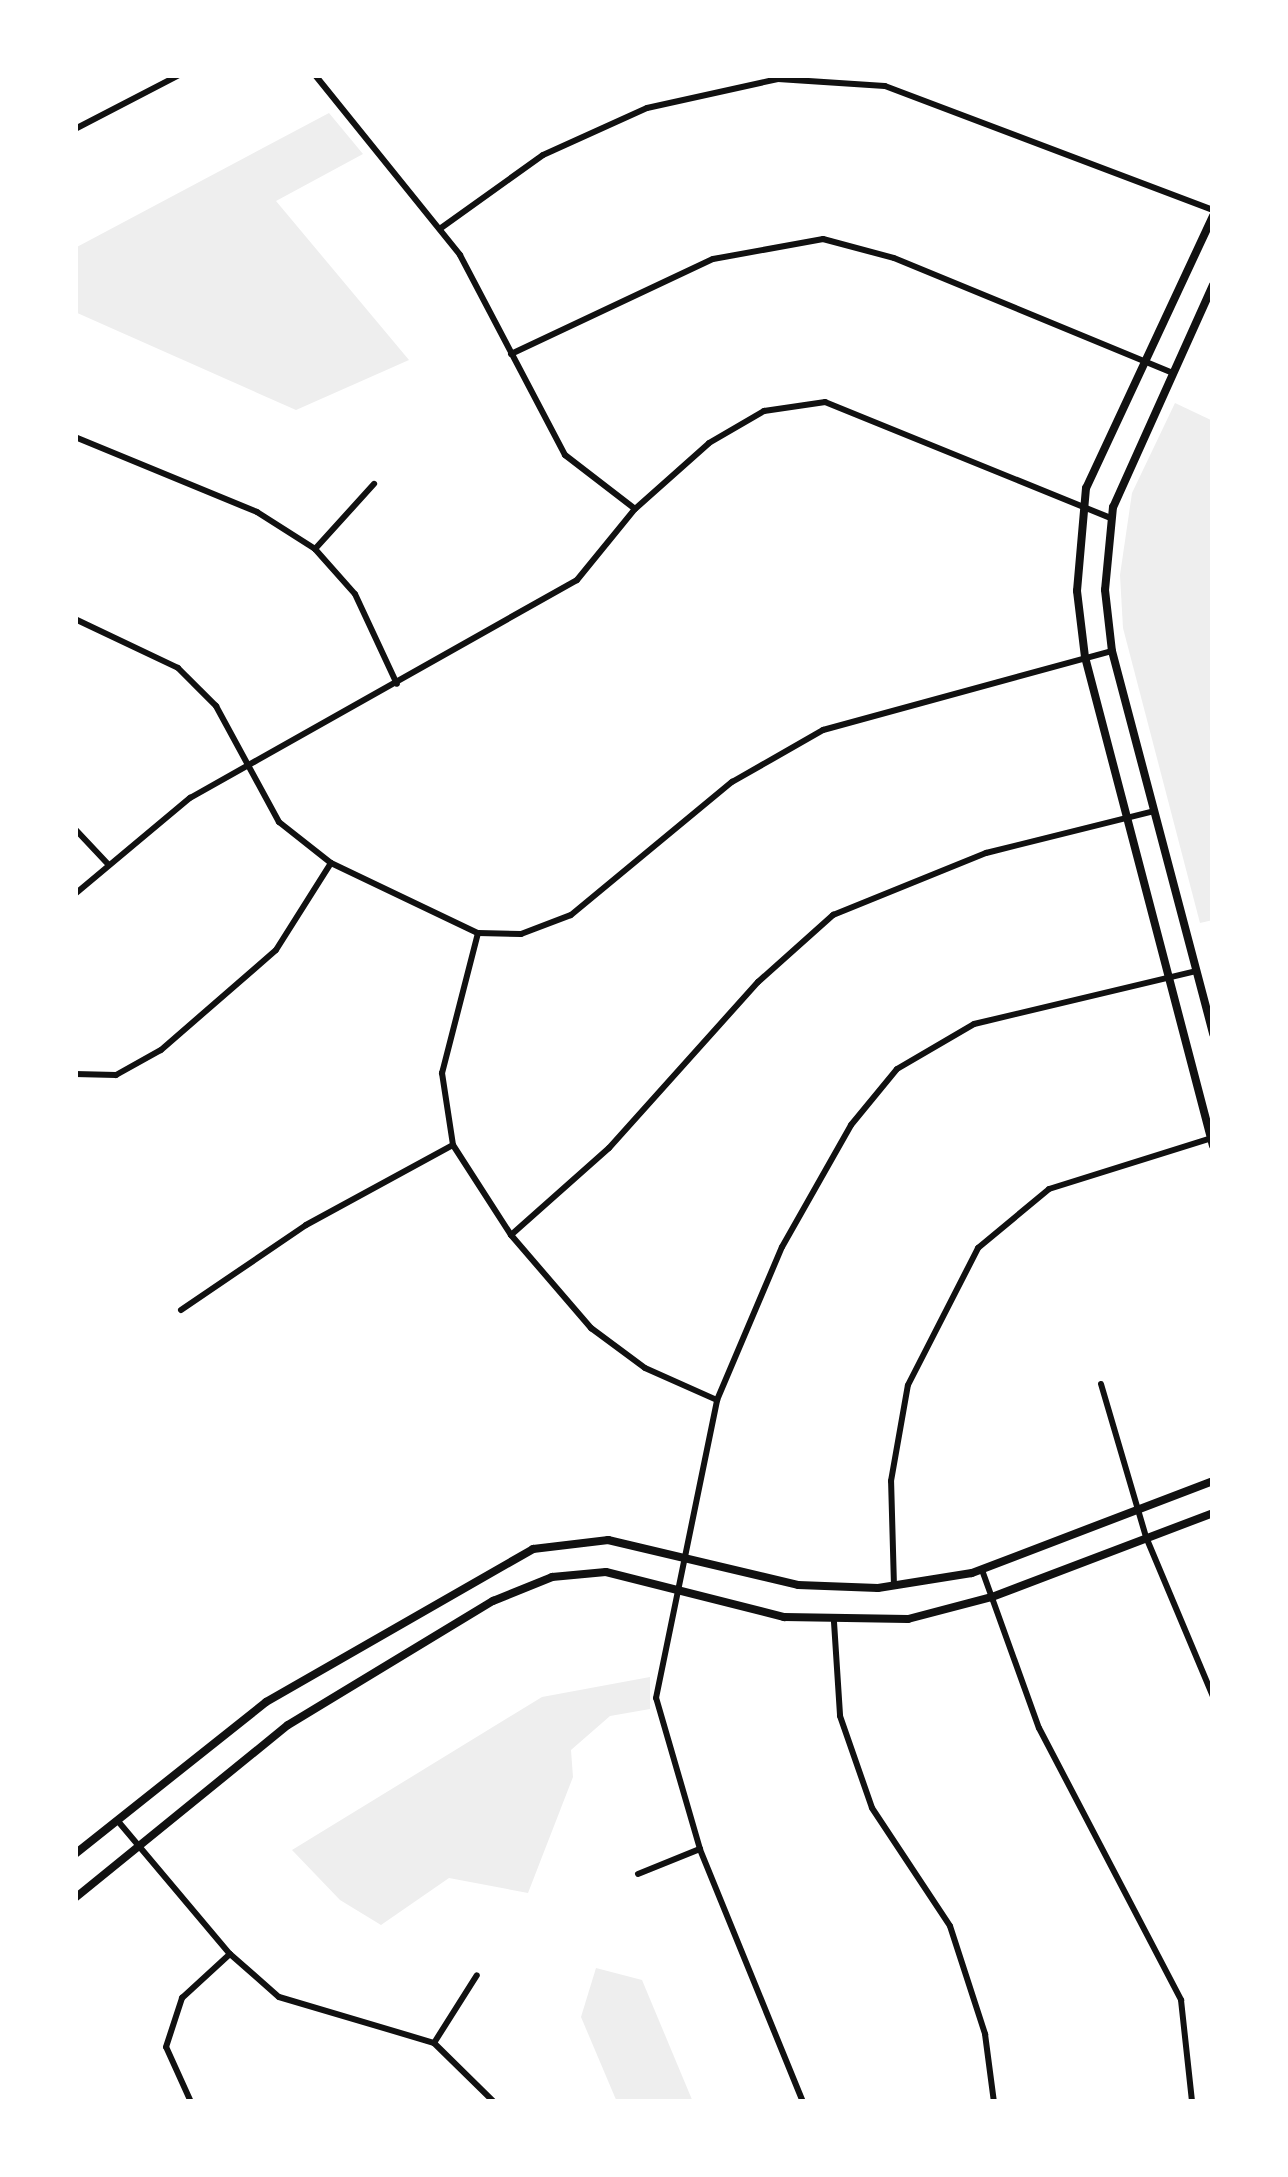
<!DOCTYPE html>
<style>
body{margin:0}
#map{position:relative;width:1288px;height:2177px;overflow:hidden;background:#fff;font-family:Commissioner,sans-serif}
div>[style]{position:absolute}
.green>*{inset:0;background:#eee}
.minor>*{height:6px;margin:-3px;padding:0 3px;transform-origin:3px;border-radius:3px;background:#111}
.tertiary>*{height:8px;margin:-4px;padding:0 4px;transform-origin:4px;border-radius:4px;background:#111}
span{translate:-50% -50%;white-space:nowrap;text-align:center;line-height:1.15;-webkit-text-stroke:9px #fff;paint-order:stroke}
.frame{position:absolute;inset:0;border:78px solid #fff;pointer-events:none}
</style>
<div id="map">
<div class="green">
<i style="clip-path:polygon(329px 113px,363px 154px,276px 201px,409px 360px,296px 410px,75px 312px,75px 248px)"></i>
<i style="clip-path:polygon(1175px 403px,1213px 421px,1213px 920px,1200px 923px,1123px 628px,1120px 575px,1132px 493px)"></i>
<i style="clip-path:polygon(650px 1677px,650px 1709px,610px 1716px,571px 1750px,573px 1777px,528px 1893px,449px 1878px,381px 1925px,340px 1900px,292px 1850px,542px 1697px)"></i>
<i style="clip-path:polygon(596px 1968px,642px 1980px,693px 2102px,617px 2102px,581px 2017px)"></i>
</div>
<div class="minor">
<i style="left:315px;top:75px;width:231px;rotate:51.1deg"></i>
<i style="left:460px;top:255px;width:226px;rotate:62.3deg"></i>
<i style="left:565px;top:455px;width:88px;rotate:37.6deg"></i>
<i style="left:75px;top:129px;width:117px;rotate:-27.4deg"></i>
<i style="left:441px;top:228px;width:125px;rotate:-35.6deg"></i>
<i style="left:543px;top:155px;width:114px;rotate:-24.3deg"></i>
<i style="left:647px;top:108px;width:134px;rotate:-12.5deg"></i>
<i style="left:778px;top:79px;width:107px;rotate:3.7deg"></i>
<i style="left:885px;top:86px;width:351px;rotate:20.7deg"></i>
<i style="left:511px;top:354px;width:223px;rotate:-25.2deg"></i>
<i style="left:713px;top:259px;width:112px;rotate:-10.3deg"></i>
<i style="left:823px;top:239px;width:73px;rotate:15deg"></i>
<i style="left:894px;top:258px;width:299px;rotate:22.4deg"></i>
<i style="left:75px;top:437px;width:197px;rotate:22.4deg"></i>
<i style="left:257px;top:512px;width:69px;rotate:32.5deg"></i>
<i style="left:315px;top:549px;width:60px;rotate:48.4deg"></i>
<i style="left:355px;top:594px;width:99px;rotate:65deg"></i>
<i style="left:315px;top:549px;width:88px;rotate:-47.8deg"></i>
<i style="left:75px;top:619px;width:114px;rotate:25.4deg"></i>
<i style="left:178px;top:668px;width:54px;rotate:45deg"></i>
<i style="left:216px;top:706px;width:132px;rotate:61.5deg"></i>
<i style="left:279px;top:822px;width:66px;rotate:38.3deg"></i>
<i style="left:331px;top:863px;width:163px;rotate:25.5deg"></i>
<i style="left:478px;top:933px;width:43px;rotate:1.3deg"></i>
<i style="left:521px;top:934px;width:53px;rotate:-20.8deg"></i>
<i style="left:571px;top:915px;width:209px;rotate:-39.6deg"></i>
<i style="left:732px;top:782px;width:105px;rotate:-29.7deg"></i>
<i style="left:823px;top:730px;width:300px;rotate:-15.3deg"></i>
<i style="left:75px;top:829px;width:48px;rotate:46.7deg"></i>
<i style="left:75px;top:894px;width:150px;rotate:-39.9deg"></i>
<i style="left:190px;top:798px;width:444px;rotate:-29.4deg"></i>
<i style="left:577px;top:580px;width:92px;rotate:-50.8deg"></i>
<i style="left:635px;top:509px;width:99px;rotate:-41.7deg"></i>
<i style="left:709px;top:443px;width:64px;rotate:-30.2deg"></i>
<i style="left:764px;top:411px;width:62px;rotate:-8.4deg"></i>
<i style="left:825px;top:402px;width:308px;rotate:22.1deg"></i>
<i style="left:478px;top:933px;width:145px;rotate:104.4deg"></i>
<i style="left:442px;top:1073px;width:73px;rotate:81.3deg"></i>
<i style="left:453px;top:1145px;width:107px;rotate:57.2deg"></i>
<i style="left:511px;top:1235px;width:123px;rotate:49.3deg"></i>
<i style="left:591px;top:1328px;width:67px;rotate:36.5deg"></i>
<i style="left:645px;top:1368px;width:79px;rotate:24deg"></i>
<i style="left:75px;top:1074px;width:41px;rotate:1.4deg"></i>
<i style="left:116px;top:1075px;width:51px;rotate:-29.1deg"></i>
<i style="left:161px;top:1050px;width:152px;rotate:-41deg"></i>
<i style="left:276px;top:950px;width:103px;rotate:-57.7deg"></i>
<i style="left:511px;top:1235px;width:131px;rotate:-41.6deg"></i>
<i style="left:609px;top:1148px;width:223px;rotate:-48.1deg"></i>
<i style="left:758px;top:982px;width:101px;rotate:-41.8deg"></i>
<i style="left:833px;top:915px;width:165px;rotate:-22.1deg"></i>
<i style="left:986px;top:853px;width:173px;rotate:-14deg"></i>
<i style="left:181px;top:1310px;width:151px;rotate:-34.2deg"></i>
<i style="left:306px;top:1225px;width:167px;rotate:-28.6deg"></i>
<i style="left:1101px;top:1384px;width:159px;rotate:73.6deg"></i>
<i style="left:1146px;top:1537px;width:173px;rotate:67.2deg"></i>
<i style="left:982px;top:1570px;width:168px;rotate:70.2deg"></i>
<i style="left:1039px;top:1728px;width:307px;rotate:62.4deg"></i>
<i style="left:1181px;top:2000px;width:103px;rotate:83.8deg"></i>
<i style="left:894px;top:1586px;width:105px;rotate:-91.6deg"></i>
<i style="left:891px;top:1481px;width:97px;rotate:-80deg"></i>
<i style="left:908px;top:1385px;width:154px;rotate:-62.9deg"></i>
<i style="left:978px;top:1248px;width:92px;rotate:-39.7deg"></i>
<i style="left:1049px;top:1189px;width:171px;rotate:-17.4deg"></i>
<i style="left:834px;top:1622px;width:94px;rotate:86.3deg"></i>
<i style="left:840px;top:1716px;width:97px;rotate:70.8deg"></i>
<i style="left:872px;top:1808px;width:141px;rotate:56.5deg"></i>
<i style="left:950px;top:1926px;width:114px;rotate:72deg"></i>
<i style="left:985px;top:2034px;width:69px;rotate:82.5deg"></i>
<i style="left:117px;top:1820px;width:175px;rotate:49.9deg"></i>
<i style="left:230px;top:1954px;width:65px;rotate:41.3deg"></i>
<i style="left:279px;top:1997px;width:162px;rotate:16.5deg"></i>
<i style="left:434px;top:2043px;width:84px;rotate:44.5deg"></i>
<i style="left:638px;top:1874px;width:67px;rotate:-22deg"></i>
<i style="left:434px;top:2043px;width:80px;rotate:-57.7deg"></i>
<i style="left:191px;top:2102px;width:60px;rotate:-114.4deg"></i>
<i style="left:166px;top:2047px;width:52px;rotate:-71.9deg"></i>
<i style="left:182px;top:1998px;width:65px;rotate:-42.5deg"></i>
<i style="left:803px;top:2102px;width:273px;rotate:-112.2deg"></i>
<i style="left:700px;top:1849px;width:157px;rotate:-106.2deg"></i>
<i style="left:656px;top:1698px;width:304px;rotate:-78.4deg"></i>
<i style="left:717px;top:1400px;width:166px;rotate:-67deg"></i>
<i style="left:782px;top:1247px;width:140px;rotate:-60.5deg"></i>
<i style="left:851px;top:1125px;width:72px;rotate:-50.6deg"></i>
<i style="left:897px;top:1069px;width:89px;rotate:-30.3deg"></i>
<i style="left:974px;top:1024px;width:228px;rotate:-13.4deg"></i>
</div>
<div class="tertiary">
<i style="left:1213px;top:216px;width:300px;rotate:115deg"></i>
<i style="left:1086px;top:488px;width:103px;rotate:95deg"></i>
<i style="left:1077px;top:591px;width:66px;rotate:83.1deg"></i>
<i style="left:1085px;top:657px;width:505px;rotate:75.33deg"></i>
<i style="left:1213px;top:285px;width:243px;rotate:114.2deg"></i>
<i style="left:1113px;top:507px;width:83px;rotate:95.5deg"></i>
<i style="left:1105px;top:590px;width:61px;rotate:83.5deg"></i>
<i style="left:1112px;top:651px;width:396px;rotate:75.2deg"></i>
<i style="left:75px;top:1854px;width:244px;rotate:-38.5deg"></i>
<i style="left:266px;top:1702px;width:308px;rotate:-29.8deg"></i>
<i style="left:533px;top:1549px;width:76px;rotate:-6.8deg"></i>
<i style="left:608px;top:1540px;width:195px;rotate:13.3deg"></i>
<i style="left:798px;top:1585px;width:80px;rotate:2.1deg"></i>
<i style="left:878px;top:1588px;width:95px;rotate:-9.1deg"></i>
<i style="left:972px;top:1573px;width:258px;rotate:-20.9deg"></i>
<i style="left:75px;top:1898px;width:274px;rotate:-39.1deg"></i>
<i style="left:288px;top:1725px;width:240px;rotate:-31.2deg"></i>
<i style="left:493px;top:1601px;width:64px;rotate:-22.1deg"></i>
<i style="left:552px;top:1577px;width:54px;rotate:-5.3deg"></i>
<i style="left:606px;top:1572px;width:184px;rotate:14.2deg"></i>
<i style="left:784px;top:1617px;width:124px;rotate:0.9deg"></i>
<i style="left:908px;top:1619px;width:87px;rotate:-14.7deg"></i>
<i style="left:992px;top:1597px;width:236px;rotate:-20.8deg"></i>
</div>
<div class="frame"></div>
</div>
